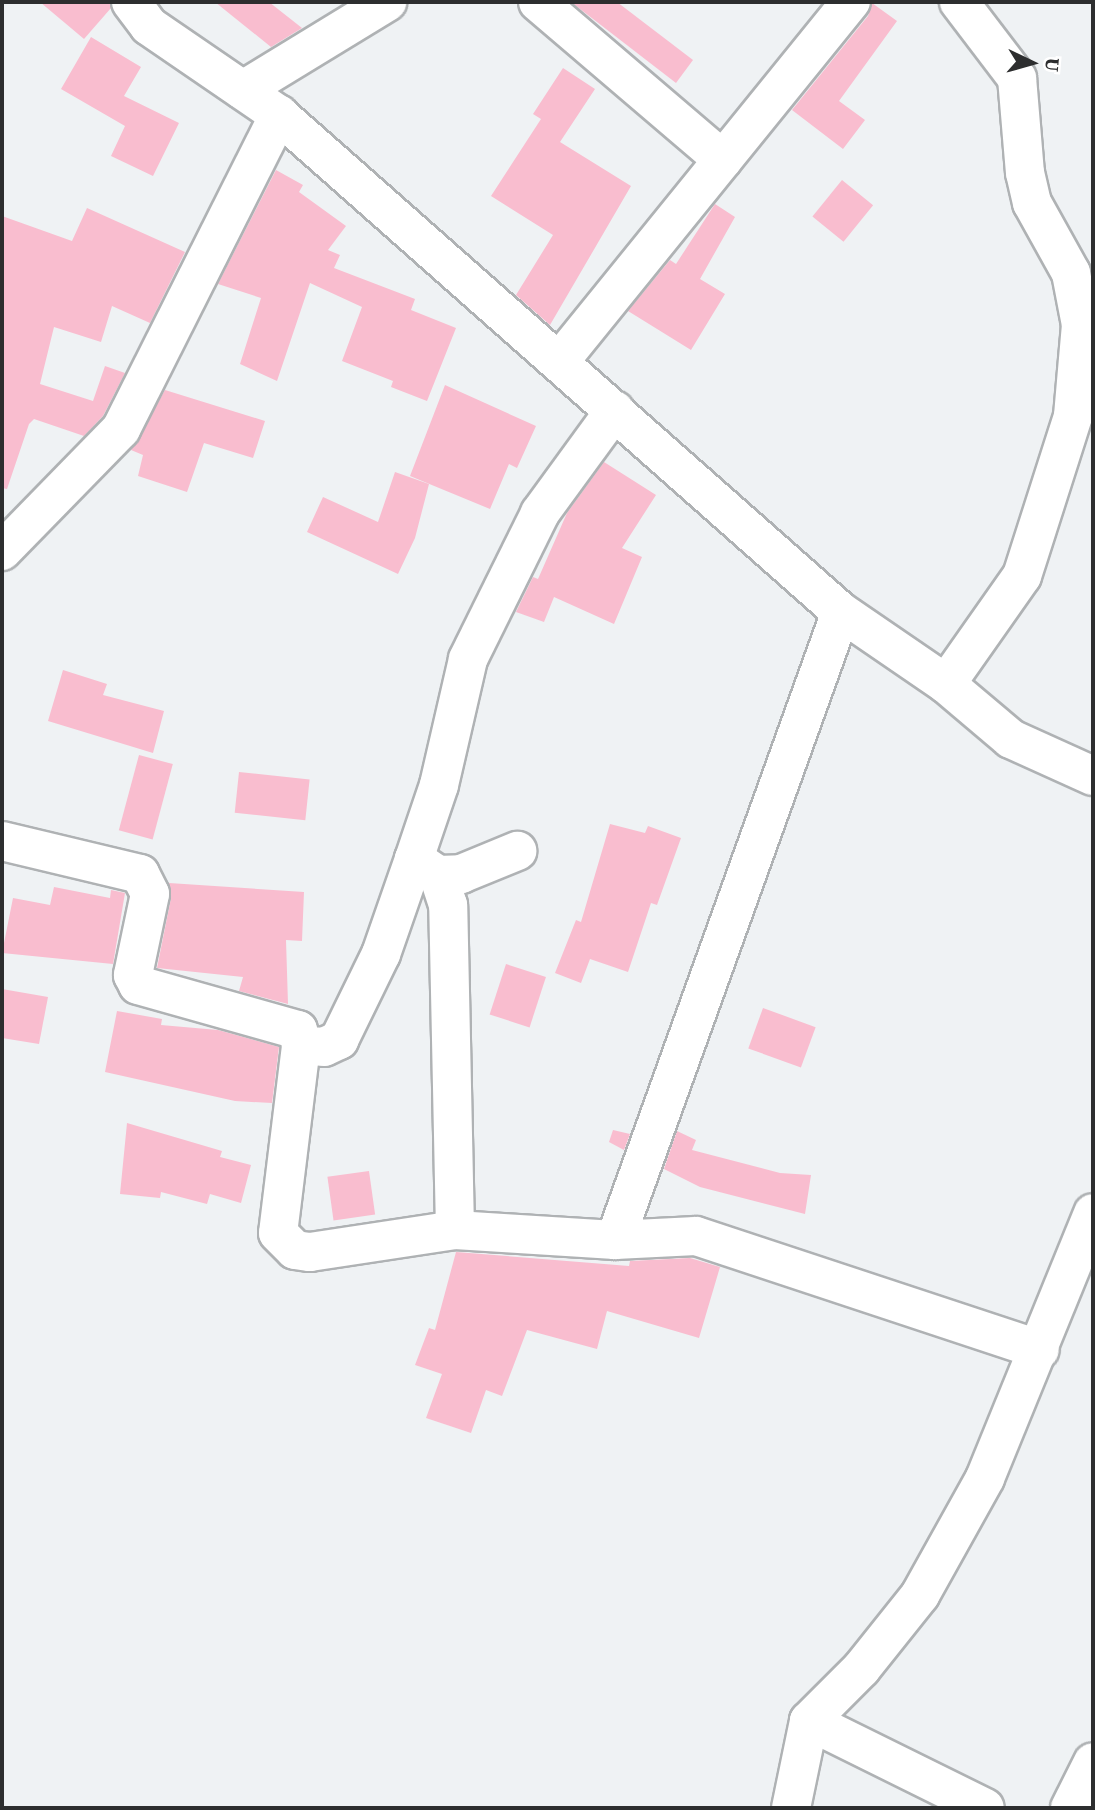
<!DOCTYPE html>
<style>
body{margin:0}
#map{position:relative;width:1095px;height:1810px;overflow:hidden;background:#eff2f4;font-family:"Source Serif 4",serif}
div>[style]{position:absolute}
.building>*{inset:0;background:#f9bdcf;transform-origin:0 0}
.roads{filter:drop-shadow(2px 0 #afb2b4) drop-shadow(-2px 0 #afb2b4) drop-shadow(0 2px #afb2b4) drop-shadow(0 -2px #afb2b4)}
.minor>*{height:38px;margin:-19px;padding:0 19px;transform-origin:19px;border-radius:19px;background:#fff}
span{translate:-50% -50%;white-space:nowrap;text-align:center;line-height:1.15;-webkit-text-stroke:5px #fff;paint-order:stroke}
.frame{position:absolute;inset:0;border:4px solid #2d2e2f;pointer-events:none}
.north{position:absolute;left:997px;top:28px;width:70px;height:70px;-webkit-text-stroke:5px #fff;paint-order:stroke;rotate:95deg;font-size:19px;font-weight:700;line-height:28px;text-align:center;color:#2d2e2f}
.north::after{content:'';display:block;margin:auto;width:24px;height:32px;background:#2d2e2f;clip-path:polygon(50% 0,100% 100%,50% 72%,0 100%)}
</style>
<div id="map">
<div class="building">
<i style="clip-path:polygon(40px 2px,110px 2px,111px 8px,84px 39px)"></i>
<i style="clip-path:polygon(215px 2px,269px 2px,302px 28px,271px 47px)"></i>
<i style="clip-path:polygon(571px 2px,617px 2px,693px 60px,676px 83px)"></i>
<i style="clip-path:polygon(872px 3px,897px 21px,839px 101px,865px 120px,843px 149px,792px 110px,868px 16px)"></i>
<i style="clip-path:polygon(91px 37px,141px 67px,124px 96px,179px 123px,153px 176px,111px 156px,125px 126px,61px 89px)"></i>
<i style="clip-path:polygon(563px 68px,595px 89px,560px 142px,631px 186px,550px 325px,516px 295px,553px 235px,491px 196px,541px 119px,533px 114px)"></i>
<i style="clip-path:polygon(276px 170px,303px 185px,299px 192px,346px 226px,328px 250px,340px 255px,334px 268px,415px 299px,411px 310px,456px 328px,427px 401px,391px 387px,393px 381px,342px 361px,362px 307px,310px 283px,277px 381px,240px 364px,261px 298px,218px 284px)"></i>
<i style="left:842px;top:180px;width:40px;height:47px;rotate:39deg"></i>
<i style="clip-path:polygon(715px 204px,735px 217px,700px 279px,725px 294px,691px 350px,628px 311px,670px 260px,676px 264px)"></i>
<i style="clip-path:polygon(87px 208px,185px 252px,150px 323px,112px 306px,101px 342px,54px 327px,40px 384px,93px 401px,105px 366px,125px 373px,103px 416px,84px 436px,34px 419px,29px 424px,7px 489px,2px 488px,2px 216px,72px 241px)"></i>
<i style="clip-path:polygon(445px 385px,536px 426px,517px 468px,509px 464px,490px 509px,410px 476px)"></i>
<i style="clip-path:polygon(165px 390px,265px 421px,253px 458px,204px 443px,187px 492px,138px 476px,143px 455px,131px 450px)"></i>
<i style="clip-path:polygon(604px 462px,656px 495px,622px 548px,642px 557px,614px 624px,554px 597px,544px 622px,516px 612px,533px 577px,538px 579px,567px 513px)"></i>
<i style="clip-path:polygon(395px 472px,429px 484px,415px 538px,398px 574px,307px 532px,323px 497px,378px 522px)"></i>
<i style="clip-path:polygon(63px 670px,107px 684px,103px 695px,164px 711px,153px 753px,48px 721px)"></i>
<i style="left:139px;top:755px;width:35px;height:78px;rotate:15deg"></i>
<i style="left:239px;top:772px;width:71px;height:41px;rotate:6deg"></i>
<i style="clip-path:polygon(610px 824px,645px 833px,648px 826px,681px 838px,657px 905px,651px 903px,628px 972px,590px 959px,581px 983px,555px 973px,576px 920px,581px 922px)"></i>
<i style="clip-path:polygon(169px 883px,304px 892px,302px 941px,286px 940px,288px 1004px,239px 991px,243px 977px,157px 968px,171px 898px)"></i>
<i style="clip-path:polygon(54px 887px,110px 898px,111px 890px,125px 893px,113px 964px,2px 953px,13px 898px,50px 905px)"></i>
<i style="left:506px;top:964px;width:42px;height:53px;rotate:18deg"></i>
<i style="clip-path:polygon(2px 989px,48px 997px,39px 1044px,2px 1038px)"></i>
<i style="left:763px;top:1008px;width:56px;height:43px;rotate:20deg"></i>
<i style="clip-path:polygon(117px 1011px,162px 1019px,161px 1025px,218px 1030px,279px 1047px,272px 1103px,235px 1101px,105px 1072px)"></i>
<i style="clip-path:polygon(127px 1123px,222px 1151px,220px 1157px,251px 1165px,241px 1203px,210px 1194px,207px 1204px,161px 1192px,160px 1198px,120px 1194px)"></i>
<i style="clip-path:polygon(613px 1130px,630px 1134px,624px 1150px,609px 1142px)"></i>
<i style="clip-path:polygon(677px 1131px,696px 1140px,692px 1150px,780px 1173px,811px 1175px,805px 1214px,700px 1187px,664px 1169px)"></i>
<i style="left:369px;top:1171px;width:44px;height:42px;rotate:82deg"></i>
<i style="clip-path:polygon(456px 1252px,629px 1266px,630px 1261px,690px 1258px,720px 1267px,699px 1338px,607px 1311px,597px 1349px,527px 1330px,502px 1396px,486px 1390px,471px 1433px,426px 1418px,442px 1374px,415px 1365px,429px 1328px,435px 1330px)"></i>
</div>
<div class="roads">
<div class="minor">
<i style="left:131px;top:2px;width:30px;rotate:53deg"></i>
<i style="left:149px;top:26px;width:158px;rotate:34.4deg"></i>
<i style="left:279px;top:115px;width:750px;rotate:41.49deg"></i>
<i style="left:841px;top:612px;width:127px;rotate:34.4deg"></i>
<i style="left:946px;top:684px;width:85px;rotate:40.2deg"></i>
<i style="left:1011px;top:739px;width:90px;rotate:24.3deg"></i>
<i style="left:538px;top:2px;width:243px;rotate:40.5deg"></i>
<i style="left:243px;top:90px;width:169px;rotate:-31.4deg"></i>
<i style="left:559px;top:362px;width:464px;rotate:-51deg"></i>
<i style="left:2px;top:551px;width:170px;rotate:-45.7deg"></i>
<i style="left:121px;top:429px;width:352px;rotate:-63.3deg"></i>
<i style="left:946px;top:684px;width:132px;rotate:-54.9deg"></i>
<i style="left:1022px;top:576px;width:168px;rotate:-72.3deg"></i>
<i style="left:1073px;top:416px;width:91px;rotate:-85deg"></i>
<i style="left:1081px;top:325px;width:53px;rotate:-100.9deg"></i>
<i style="left:1071px;top:273px;width:80px;rotate:-119.1deg"></i>
<i style="left:1032px;top:203px;width:31px;rotate:-103deg"></i>
<i style="left:1025px;top:173px;width:95px;rotate:-94.8deg"></i>
<i style="left:1017px;top:78px;width:96px;rotate:-127.3deg"></i>
<i style="left:2px;top:841px;width:142px;rotate:13.4deg"></i>
<i style="left:140px;top:874px;width:22px;rotate:63deg"></i>
<i style="left:150px;top:894px;width:83px;rotate:101.9deg"></i>
<i style="left:133px;top:975px;width:11px;rotate:63deg"></i>
<i style="left:138px;top:985px;width:166px;rotate:15.7deg"></i>
<i style="left:298px;top:1030px;width:16px;rotate:79deg"></i>
<i style="left:301px;top:1046px;width:188px;rotate:97deg"></i>
<i style="left:278px;top:1233px;width:24px;rotate:45deg"></i>
<i style="left:295px;top:1250px;width:15px;rotate:8deg"></i>
<i style="left:310px;top:1252px;width:147px;rotate:-8.6deg"></i>
<i style="left:455px;top:1230px;width:160px;rotate:3.6deg"></i>
<i style="left:615px;top:1240px;width:81px;rotate:-2.8deg"></i>
<i style="left:696px;top:1236px;width:362px;rotate:18.3deg"></i>
<i style="left:438px;top:875px;width:23px;rotate:-2deg"></i>
<i style="left:461px;top:874px;width:61px;rotate:-22.3deg"></i>
<i style="left:301px;top:1046px;width:23px;rotate:2deg"></i>
<i style="left:324px;top:1047px;width:17px;rotate:-25deg"></i>
<i style="left:339px;top:1040px;width:96px;rotate:-64deg"></i>
<i style="left:381px;top:954px;width:101px;rotate:-70.8deg"></i>
<i style="left:455px;top:1230px;width:325px;rotate:-91.2deg"></i>
<i style="left:448px;top:905px;width:32px;rotate:-108deg"></i>
<i style="left:438px;top:875px;width:29px;rotate:-146deg"></i>
<i style="left:414px;top:859px;width:78px;rotate:-71.3deg"></i>
<i style="left:439px;top:785px;width:129px;rotate:-77deg"></i>
<i style="left:468px;top:659px;width:163px;rotate:-63.7deg"></i>
<i style="left:540px;top:513px;width:127px;rotate:-53.9deg"></i>
<i style="left:615px;top:1240px;width:667px;rotate:-70.21deg"></i>
<i style="left:809px;top:1721px;width:196px;rotate:26.3deg"></i>
<i style="left:791px;top:1808px;width:89px;rotate:-78.3deg"></i>
<i style="left:809px;top:1721px;width:74px;rotate:-45deg"></i>
<i style="left:861px;top:1669px;width:95px;rotate:-51.4deg"></i>
<i style="left:920px;top:1595px;width:134px;rotate:-60.9deg"></i>
<i style="left:985px;top:1478px;width:286px;rotate:-67.8deg"></i>
<i style="left:1070px;top:1808px;width:51px;rotate:-63.4deg"></i>
</div>
</div>
<div class="frame"></div>
<div class="north">U</div>
</div>
